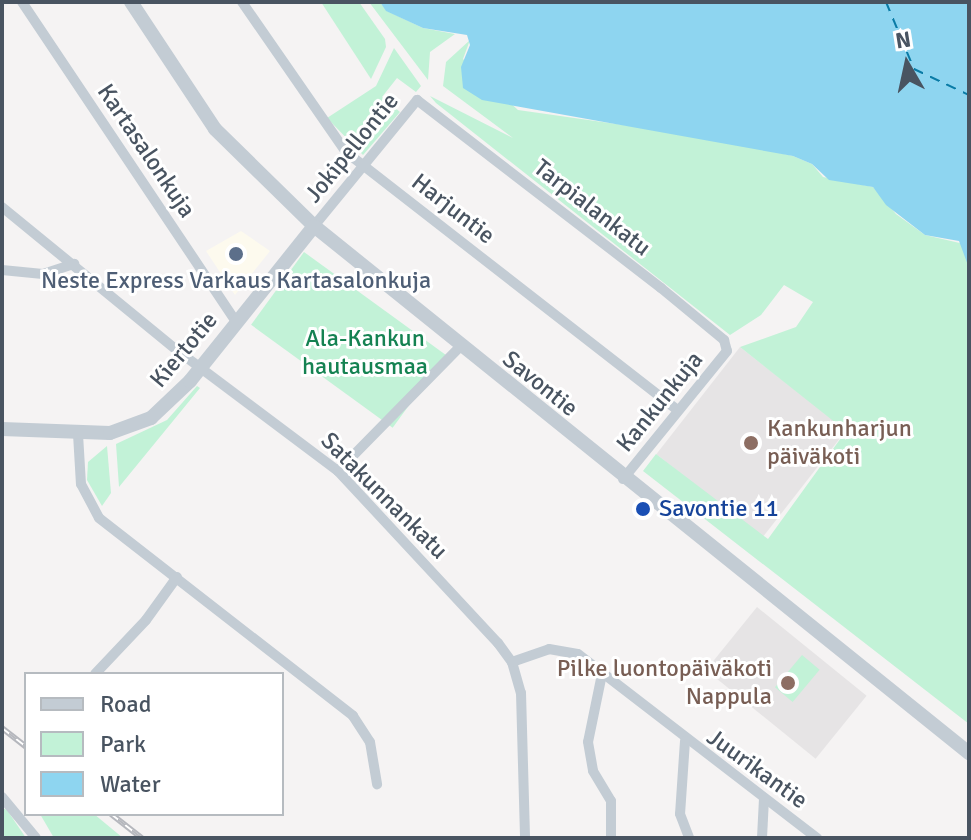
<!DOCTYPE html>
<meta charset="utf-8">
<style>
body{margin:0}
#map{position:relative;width:971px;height:840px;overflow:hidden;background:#f5f3f3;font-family:Signika,sans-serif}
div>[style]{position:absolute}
.commercial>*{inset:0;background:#fdfaee}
.education>*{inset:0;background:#e6e4e5;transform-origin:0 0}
.green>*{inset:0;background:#c2f2d7;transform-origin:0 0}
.water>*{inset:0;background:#8ed5f0}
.ferry>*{height:2px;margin-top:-1px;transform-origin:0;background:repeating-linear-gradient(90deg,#097ba6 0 10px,transparent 0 18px)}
.minor>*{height:10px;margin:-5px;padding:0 5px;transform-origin:5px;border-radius:5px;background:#c3ccd4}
.tertiary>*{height:14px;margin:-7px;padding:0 7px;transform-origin:7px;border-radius:7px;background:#c3ccd4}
.rail>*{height:6px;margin-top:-3px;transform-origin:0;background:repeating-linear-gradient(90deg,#fff 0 9px,#b5b7bd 0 18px);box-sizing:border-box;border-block:2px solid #b5b7bd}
.dots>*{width:22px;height:22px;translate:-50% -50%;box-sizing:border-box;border:4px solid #fff;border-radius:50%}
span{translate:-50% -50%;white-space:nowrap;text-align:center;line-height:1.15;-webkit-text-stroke:6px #fff;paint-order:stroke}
.street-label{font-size:24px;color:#495461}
.service-label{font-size:24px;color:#4e5e75}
.park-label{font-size:24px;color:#158252}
.education-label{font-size:24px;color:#785e54}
.left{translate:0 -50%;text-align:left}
.right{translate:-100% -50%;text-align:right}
.transit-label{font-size:24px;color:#164399}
.frame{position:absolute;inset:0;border:4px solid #495461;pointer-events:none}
.legend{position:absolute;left:24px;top:672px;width:260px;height:144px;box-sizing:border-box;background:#fff;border:2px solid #b6bbc0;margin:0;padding:10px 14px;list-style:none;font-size:24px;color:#495461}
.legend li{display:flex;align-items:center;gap:16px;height:40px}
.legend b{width:40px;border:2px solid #b6bbc0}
.north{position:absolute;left:867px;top:24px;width:80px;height:80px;-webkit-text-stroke:6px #fff;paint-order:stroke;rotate:351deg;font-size:22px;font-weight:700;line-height:32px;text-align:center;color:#495461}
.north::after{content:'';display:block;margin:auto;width:28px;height:36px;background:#495461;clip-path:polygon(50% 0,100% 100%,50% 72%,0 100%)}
</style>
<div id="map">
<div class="commercial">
<i style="clip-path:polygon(241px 231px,270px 251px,235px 295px,206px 251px)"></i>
</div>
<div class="education">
<i style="left:740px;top:347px;width:135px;height:136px;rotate:38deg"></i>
<i style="left:757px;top:607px;width:141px;height:81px;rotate:39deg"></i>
</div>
<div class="green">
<i style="clip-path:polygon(321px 2px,359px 2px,385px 39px,386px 47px,371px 79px)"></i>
<i style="clip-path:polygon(369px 2px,380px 2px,387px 11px,423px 28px,455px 34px,430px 52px,428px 80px)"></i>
<i style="clip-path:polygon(470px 40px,463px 59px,518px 110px,708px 137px,793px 156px,812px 164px,823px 177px,873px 187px,896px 214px,925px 235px,964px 244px,969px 268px,969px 724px,643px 471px,656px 454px,768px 539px,846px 431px,740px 347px,796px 327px,813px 302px,784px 285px,761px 315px,730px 335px,436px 103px,430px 96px,513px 138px,443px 86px,446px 62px)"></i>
<i style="clip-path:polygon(394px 48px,421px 86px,416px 92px,397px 78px,382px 97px,400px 112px,363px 155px,327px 118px,376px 86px)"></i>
<i style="left:304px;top:252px;width:175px;height:90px;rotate:36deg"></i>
<i style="clip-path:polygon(197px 386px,200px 388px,119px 487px,116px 444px,167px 420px)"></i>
<i style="clip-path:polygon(107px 446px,111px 493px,102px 506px,87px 480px,88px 462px)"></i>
<i style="left:802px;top:655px;width:23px;height:42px;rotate:40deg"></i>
<i style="clip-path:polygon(2px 808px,7px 810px,26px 838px,2px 838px)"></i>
<i style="clip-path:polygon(40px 814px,94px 814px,123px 838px,54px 838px)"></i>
</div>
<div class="water">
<i style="clip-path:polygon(380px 2px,969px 2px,969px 268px,959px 241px,925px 235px,886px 205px,873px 187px,829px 180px,812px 164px,793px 156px,482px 100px,463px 88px,461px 67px,470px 45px,467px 35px,423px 28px,386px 11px)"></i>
</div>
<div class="ferry">
<i style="left:886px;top:2px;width:73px;rotate:67.3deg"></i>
<i style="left:914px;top:69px;width:61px;rotate:25.3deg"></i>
</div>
<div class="minor">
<i style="left:22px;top:2px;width:385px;rotate:56.2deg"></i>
<i style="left:242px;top:2px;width:183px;rotate:55.3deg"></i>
<i style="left:346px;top:152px;width:420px;rotate:37.9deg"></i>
<i style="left:2px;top:207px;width:227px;rotate:39.3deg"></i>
<i style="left:178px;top:351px;width:200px;rotate:36.9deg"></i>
<i style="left:338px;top:471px;width:235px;rotate:47.1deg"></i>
<i style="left:498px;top:643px;width:24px;rotate:54deg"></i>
<i style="left:512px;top:662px;width:32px;rotate:74deg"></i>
<i style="left:521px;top:693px;width:145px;rotate:88.4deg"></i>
<i style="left:314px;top:226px;width:163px;rotate:-50.7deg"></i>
<i style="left:417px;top:100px;width:308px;rotate:37.6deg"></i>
<i style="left:661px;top:288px;width:82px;rotate:39.5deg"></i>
<i style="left:724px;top:340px;width:11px;rotate:75deg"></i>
<i style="left:727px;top:351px;width:165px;rotate:129.1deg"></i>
<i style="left:2px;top:270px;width:41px;rotate:5.6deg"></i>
<i style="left:43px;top:274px;width:33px;rotate:-18deg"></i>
<i style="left:78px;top:434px;width:50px;rotate:86.6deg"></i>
<i style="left:81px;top:484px;width:38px;rotate:62deg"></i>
<i style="left:99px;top:518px;width:322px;rotate:37.9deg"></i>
<i style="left:353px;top:716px;width:31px;rotate:57deg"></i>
<i style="left:370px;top:742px;width:43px;rotate:80.5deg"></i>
<i style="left:338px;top:471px;width:173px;rotate:-45.5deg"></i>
<i style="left:512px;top:662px;width:39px;rotate:-19deg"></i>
<i style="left:549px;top:649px;width:29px;rotate:10deg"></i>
<i style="left:578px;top:654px;width:302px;rotate:37.6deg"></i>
<i style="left:95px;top:674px;width:74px;rotate:-46.6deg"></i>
<i style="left:146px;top:620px;width:53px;rotate:-54.2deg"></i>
<i style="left:602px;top:674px;width:69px;rotate:101.6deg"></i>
<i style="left:588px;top:742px;width:29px;rotate:80deg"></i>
<i style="left:593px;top:771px;width:35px;rotate:59deg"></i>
<i style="left:611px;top:801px;width:37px;rotate:90deg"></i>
<i style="left:685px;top:741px;width:73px;rotate:93.9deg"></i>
<i style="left:680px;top:814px;width:26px;rotate:69deg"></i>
<i style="left:2px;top:797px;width:53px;rotate:50.3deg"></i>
<i style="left:762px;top:838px;width:40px;rotate:-87.1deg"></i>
</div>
<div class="tertiary">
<i style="left:131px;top:2px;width:152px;rotate:56.5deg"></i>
<i style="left:215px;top:129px;width:139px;rotate:44.4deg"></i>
<i style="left:314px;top:226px;width:841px;rotate:38.82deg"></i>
<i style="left:2px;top:429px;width:108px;rotate:2.1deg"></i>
<i style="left:110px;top:433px;width:44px;rotate:-20.1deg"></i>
<i style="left:151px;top:418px;width:54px;rotate:-43.5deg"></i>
<i style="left:190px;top:381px;width:198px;rotate:-51.3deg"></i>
</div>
<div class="rail">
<i style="left:2px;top:728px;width:31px;rotate:38deg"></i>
<i style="left:111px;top:814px;width:39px;rotate:38deg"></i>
</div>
<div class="dots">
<i style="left:236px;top:254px;background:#5c6f8a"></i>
<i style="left:751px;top:443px;background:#8d6e63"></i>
<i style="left:643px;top:509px;background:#1a4fb4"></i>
<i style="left:788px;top:683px;background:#8d6e63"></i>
</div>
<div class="street-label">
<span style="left:352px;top:148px;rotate:-51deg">Jokipellontie</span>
<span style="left:146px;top:151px;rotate:56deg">Kartasalonkuja</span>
<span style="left:592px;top:208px;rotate:38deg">Tarpialankatu</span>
<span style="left:453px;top:209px;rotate:38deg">Harjuntie</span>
<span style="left:184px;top:350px;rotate:-50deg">Kiertotie</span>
<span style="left:540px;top:384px;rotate:39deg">Savontie</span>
<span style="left:660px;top:402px;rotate:-51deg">Kankunkuja</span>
<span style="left:384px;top:496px;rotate:45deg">Satakunnankatu</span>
<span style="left:757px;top:769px;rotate:36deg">Juurikantie</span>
</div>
<div class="service-label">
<span style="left:236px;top:281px">Neste Express Varkaus Kartasalonkuja</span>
</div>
<div class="park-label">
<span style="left:365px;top:353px">Ala-Kankun<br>hautausmaa</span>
</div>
<div class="education-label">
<span class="left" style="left:767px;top:443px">Kankunharjun<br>päiväkoti</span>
<span class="right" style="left:772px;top:683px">Pilke luontopäiväkoti<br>Nappula</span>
</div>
<div class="transit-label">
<span class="left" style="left:659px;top:509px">Savontie 11</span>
</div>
<div class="frame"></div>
<ul class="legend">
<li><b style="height:10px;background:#c3ccd4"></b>Road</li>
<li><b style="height:22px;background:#c2f2d7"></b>Park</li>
<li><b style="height:22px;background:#8ed5f0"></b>Water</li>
</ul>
<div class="north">N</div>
</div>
